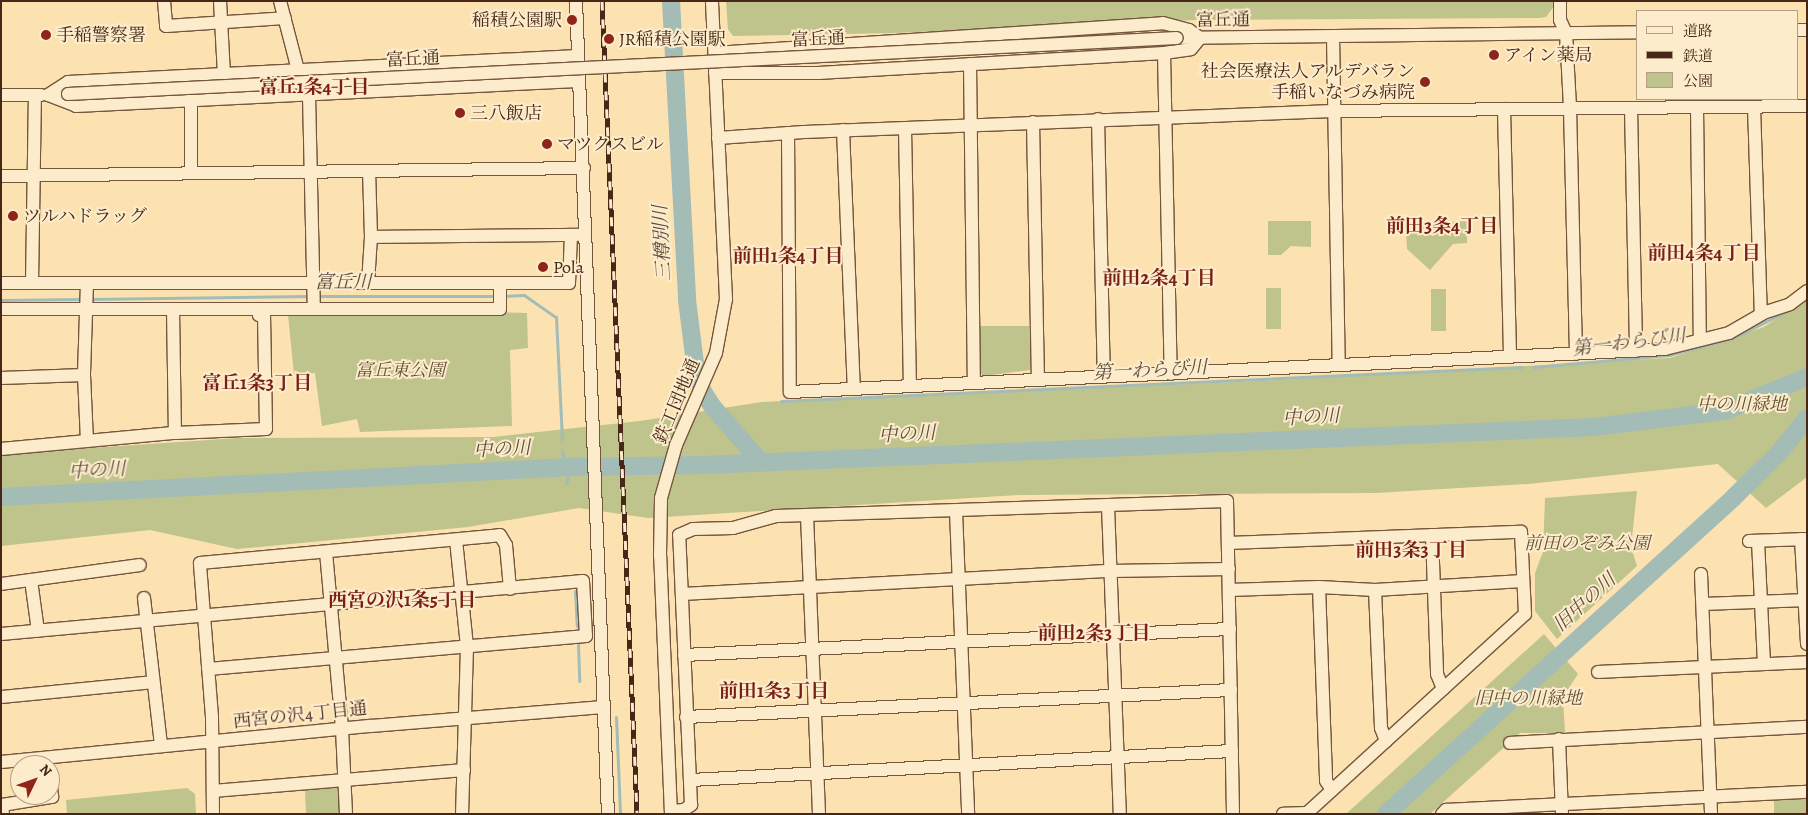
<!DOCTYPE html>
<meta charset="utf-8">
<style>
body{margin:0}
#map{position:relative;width:1808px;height:815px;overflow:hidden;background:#fce2b1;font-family:Alegreya,"Noto Serif JP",serif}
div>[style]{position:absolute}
.green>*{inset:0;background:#bfc38c;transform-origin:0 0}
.stream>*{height:3px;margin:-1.5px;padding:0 1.5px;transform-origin:1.5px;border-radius:1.5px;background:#a3bcb6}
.river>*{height:18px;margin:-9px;padding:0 9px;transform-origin:9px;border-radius:9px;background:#a3bcb6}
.roads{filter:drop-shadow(1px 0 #74563e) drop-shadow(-1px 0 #74563e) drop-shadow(0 1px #74563e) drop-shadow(0 -1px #74563e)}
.minor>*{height:12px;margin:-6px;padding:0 6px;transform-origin:6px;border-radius:6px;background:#fdeccc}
.rail>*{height:5px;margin-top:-2.5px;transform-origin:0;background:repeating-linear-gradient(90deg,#fdeccc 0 9px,#462718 0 18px);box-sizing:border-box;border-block:1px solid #462718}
.bridges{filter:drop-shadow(1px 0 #74563e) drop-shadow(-1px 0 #74563e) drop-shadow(0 1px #74563e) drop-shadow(0 -1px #74563e)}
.minor-bridge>*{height:12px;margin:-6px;padding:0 6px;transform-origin:6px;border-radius:6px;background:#fdeccc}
.dots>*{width:14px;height:14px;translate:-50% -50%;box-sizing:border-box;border:2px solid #fdeccc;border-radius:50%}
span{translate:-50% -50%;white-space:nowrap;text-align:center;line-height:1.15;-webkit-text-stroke:4px #fdeccc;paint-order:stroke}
.poi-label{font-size:18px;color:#462718}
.right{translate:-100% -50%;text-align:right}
.left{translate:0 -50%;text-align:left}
.street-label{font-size:18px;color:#462718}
.park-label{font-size:18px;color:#644e35;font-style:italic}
.neighbourhood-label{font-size:19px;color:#7a1f14;font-weight:700}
.water-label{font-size:19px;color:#5d4c40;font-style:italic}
.frame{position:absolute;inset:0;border:2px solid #462718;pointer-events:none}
.legend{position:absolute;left:1636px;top:10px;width:162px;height:90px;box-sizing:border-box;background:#fdeccc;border:1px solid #b49d84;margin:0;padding:6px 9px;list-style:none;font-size:15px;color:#462718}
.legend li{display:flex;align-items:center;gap:10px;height:25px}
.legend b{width:25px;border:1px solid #b49d84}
.north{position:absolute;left:10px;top:755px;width:50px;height:50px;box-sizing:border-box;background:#fdeccc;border:1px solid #b49d84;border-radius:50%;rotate:48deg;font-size:14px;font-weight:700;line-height:20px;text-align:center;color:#462718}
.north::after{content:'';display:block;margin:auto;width:18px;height:22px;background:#8f2418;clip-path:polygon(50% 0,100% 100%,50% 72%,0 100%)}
</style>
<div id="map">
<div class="green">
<i style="clip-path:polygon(726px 1px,1554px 1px,1555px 5px,1546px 17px,1539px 18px,1197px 20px,894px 33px,733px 36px,728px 29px)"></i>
<i style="clip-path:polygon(1268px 221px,1311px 221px,1311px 247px,1291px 246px,1281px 255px,1268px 255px)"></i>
<i style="clip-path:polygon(1467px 221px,1467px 243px,1453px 244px,1430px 270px,1407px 249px,1406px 228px,1412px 223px)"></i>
<i style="left:1266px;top:288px;width:15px;height:41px"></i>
<i style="left:1431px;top:289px;width:15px;height:42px"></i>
<i style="clip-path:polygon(1807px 298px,1807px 477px,1766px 508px,1718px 464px,1528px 484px,1376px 493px,1020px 495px,648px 518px,579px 508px,468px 527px,237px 549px,150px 530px,1px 546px,1px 454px,238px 438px,493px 437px,640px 421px,762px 402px,1260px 381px,1670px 358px,1764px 327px)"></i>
<i style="clip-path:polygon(399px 309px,527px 313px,528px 348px,510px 350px,512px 426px,360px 432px,357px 419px,322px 426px,315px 373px,294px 374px,288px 315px)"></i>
<i style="clip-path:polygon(980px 326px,1031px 326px,1030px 370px,983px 376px,979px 372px)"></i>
<i style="clip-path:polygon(1637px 491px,1631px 547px,1637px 566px,1557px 639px,1535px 611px,1535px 573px,1543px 552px,1545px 498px)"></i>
<i style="clip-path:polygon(1544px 634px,1578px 674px,1563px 697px,1565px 733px,1520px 733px,1430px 814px,1346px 814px)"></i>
<i style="clip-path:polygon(335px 786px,339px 789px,340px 814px,306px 814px,305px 789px)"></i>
<i style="clip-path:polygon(187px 788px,195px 794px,196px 814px,67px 814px,66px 800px)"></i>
<i style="left:1807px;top:796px;width:18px;height:33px;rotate:90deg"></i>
</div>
<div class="stream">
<i style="left:317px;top:296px;width:181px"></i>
<i style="left:504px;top:296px;width:20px;rotate:-3deg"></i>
<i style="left:524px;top:295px;width:39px;rotate:35deg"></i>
<i style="left:556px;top:317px;width:123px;rotate:87.2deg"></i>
<i style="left:89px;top:299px;width:222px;rotate:-0.8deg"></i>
<i style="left:1px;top:300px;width:82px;rotate:-0.7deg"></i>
<i style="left:1533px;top:367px;width:137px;rotate:-5deg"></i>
<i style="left:1669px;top:355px;width:66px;rotate:-14.9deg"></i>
<i style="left:1733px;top:338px;width:60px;rotate:-26.6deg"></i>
<i style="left:781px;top:401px;width:741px;rotate:-2.63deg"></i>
<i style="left:562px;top:450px;width:7px;rotate:82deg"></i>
<i style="left:563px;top:457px;width:13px;rotate:51deg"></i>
<i style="left:571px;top:467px;width:17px;rotate:107deg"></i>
<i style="left:575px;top:591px;width:35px;rotate:87deg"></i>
<i style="left:578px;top:644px;width:37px;rotate:88deg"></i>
<i style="left:616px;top:717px;width:97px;rotate:87.6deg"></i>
</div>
<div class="river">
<i style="left:671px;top:1px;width:299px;rotate:86.9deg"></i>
<i style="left:687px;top:300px;width:72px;rotate:82.8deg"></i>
<i style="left:696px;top:371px;width:20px;rotate:72deg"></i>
<i style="left:702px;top:390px;width:19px;rotate:58deg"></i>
<i style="left:712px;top:406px;width:73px;rotate:48.9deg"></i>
<i style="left:1px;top:497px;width:571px;rotate:-3.01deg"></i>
<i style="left:571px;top:467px;width:133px;rotate:-0.9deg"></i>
<i style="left:704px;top:465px;width:891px;rotate:-2.44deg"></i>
<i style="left:1594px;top:427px;width:132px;rotate:-7deg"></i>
<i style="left:1725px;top:411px;width:89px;rotate:-22.5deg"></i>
<i style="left:1386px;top:814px;width:469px;rotate:-42.3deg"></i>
<i style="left:1733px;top:498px;width:63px;rotate:-44.4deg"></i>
<i style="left:1778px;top:454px;width:46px;rotate:-51.1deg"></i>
</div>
<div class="roads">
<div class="minor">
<i style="left:164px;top:1px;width:25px;rotate:85deg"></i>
<i style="left:166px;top:26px;width:119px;rotate:-3.8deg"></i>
<i style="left:220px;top:1px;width:73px;rotate:86.9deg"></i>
<i style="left:280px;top:1px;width:71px;rotate:75.4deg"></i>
<i style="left:576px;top:1px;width:814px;rotate:87.75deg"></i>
<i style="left:1560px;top:1px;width:19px;rotate:90deg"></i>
<i style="left:1560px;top:20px;width:14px;rotate:65deg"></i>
<i style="left:1566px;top:33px;width:75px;rotate:86.9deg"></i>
<i style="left:1570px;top:108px;width:246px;rotate:88.6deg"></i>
<i style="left:1797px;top:30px;width:10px"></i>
<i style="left:1333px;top:36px;width:329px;rotate:89deg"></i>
<i style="left:1177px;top:38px;width:460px;rotate:-0.7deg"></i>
<i style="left:715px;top:53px;width:449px;rotate:-3.8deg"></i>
<i style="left:1163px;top:23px;width:27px;rotate:15deg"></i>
<i style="left:1189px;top:30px;width:14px;rotate:36deg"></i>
<i style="left:1164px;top:53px;width:321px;rotate:88.8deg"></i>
<i style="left:970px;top:64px;width:319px;rotate:89.3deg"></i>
<i style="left:715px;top:73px;width:103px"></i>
<i style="left:818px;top:73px;width:347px;rotate:-3.3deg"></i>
<i style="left:1164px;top:53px;width:27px;rotate:-8deg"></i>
<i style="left:1191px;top:49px;width:14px;rotate:-51deg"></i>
<i style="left:1px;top:95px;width:40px"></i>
<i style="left:48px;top:95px;width:24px;rotate:-33deg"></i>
<i style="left:68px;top:82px;width:510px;rotate:-2.92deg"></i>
<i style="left:48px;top:95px;width:30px;rotate:21deg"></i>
<i style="left:76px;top:106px;width:502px;rotate:-2.86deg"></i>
<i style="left:309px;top:95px;width:214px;rotate:88.7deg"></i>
<i style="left:191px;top:101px;width:72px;rotate:90deg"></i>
<i style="left:1697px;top:107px;width:233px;rotate:89.3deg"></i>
<i style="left:1754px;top:107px;width:207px;rotate:88.1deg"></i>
<i style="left:1631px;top:108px;width:243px;rotate:88.8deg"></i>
<i style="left:1504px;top:109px;width:248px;rotate:88.6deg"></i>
<i style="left:1098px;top:119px;width:258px;rotate:88.7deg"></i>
<i style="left:1033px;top:122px;width:258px;rotate:88.9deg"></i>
<i style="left:905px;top:128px;width:258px;rotate:88.9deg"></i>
<i style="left:843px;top:130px;width:259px;rotate:87.6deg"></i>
<i style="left:788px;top:133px;width:259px;rotate:89.6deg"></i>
<i style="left:790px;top:392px;width:876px;rotate:-2.81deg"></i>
<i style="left:1665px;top:349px;width:66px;rotate:-14deg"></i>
<i style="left:1729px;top:333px;width:39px;rotate:-30deg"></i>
<i style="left:1763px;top:313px;width:28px;rotate:-18deg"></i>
<i style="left:1790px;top:304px;width:21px;rotate:-37deg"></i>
<i style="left:718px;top:138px;width:86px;rotate:-4deg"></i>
<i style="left:804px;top:132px;width:529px;rotate:-2.27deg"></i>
<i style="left:1333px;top:111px;width:474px;rotate:-0.6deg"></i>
<i style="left:1px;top:176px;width:583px;rotate:-0.79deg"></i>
<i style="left:371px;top:237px;width:208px;rotate:-0.6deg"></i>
<i style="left:1px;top:283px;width:568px"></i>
<i style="left:569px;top:283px;width:48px;rotate:-87.6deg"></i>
<i style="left:32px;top:283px;width:188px;rotate:-89.1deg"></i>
<i style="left:87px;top:283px;width:92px;rotate:91.9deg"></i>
<i style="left:84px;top:375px;width:66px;rotate:87.4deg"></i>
<i style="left:368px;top:283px;width:46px;rotate:-86.3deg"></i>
<i style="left:371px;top:237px;width:66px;rotate:-91.7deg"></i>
<i style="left:1px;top:309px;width:499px"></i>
<i style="left:500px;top:309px;width:26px;rotate:-90deg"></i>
<i style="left:173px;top:309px;width:124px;rotate:89.1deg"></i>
<i style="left:1px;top:378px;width:83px;rotate:-2.1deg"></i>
<i style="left:1px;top:449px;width:175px;rotate:-5.3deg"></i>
<i style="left:175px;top:433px;width:91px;rotate:-2.5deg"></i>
<i style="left:266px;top:429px;width:120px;rotate:-91deg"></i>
<i style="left:264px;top:309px;width:8px;rotate:130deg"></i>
<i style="left:1108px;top:506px;width:308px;rotate:87.8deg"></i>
<i style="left:956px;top:511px;width:303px;rotate:87.7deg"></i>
<i style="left:807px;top:515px;width:299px;rotate:87.7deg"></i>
<i style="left:1432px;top:535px;width:139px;rotate:87.9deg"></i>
<i style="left:1437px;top:674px;width:16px;rotate:68deg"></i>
<i style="left:1801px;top:539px;width:105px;rotate:86.7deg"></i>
<i style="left:456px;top:540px;width:108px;rotate:84.1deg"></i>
<i style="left:467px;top:647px;width:167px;rotate:91.7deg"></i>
<i style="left:1749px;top:541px;width:58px;rotate:-2deg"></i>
<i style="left:1758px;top:541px;width:123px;rotate:87.2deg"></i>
<i style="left:1228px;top:543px;width:293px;rotate:-2.2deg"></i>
<i style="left:1521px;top:532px;width:82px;rotate:87.2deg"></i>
<i style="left:1525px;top:614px;width:295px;rotate:137.6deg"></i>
<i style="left:1307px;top:813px;width:24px;rotate:178deg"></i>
<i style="left:326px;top:552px;width:178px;rotate:84.8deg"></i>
<i style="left:342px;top:729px;width:85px;rotate:87.3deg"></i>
<i style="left:1701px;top:574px;width:240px;rotate:87.6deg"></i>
<i style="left:31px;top:580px;width:51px;rotate:82.2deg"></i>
<i style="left:1px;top:584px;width:140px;rotate:-7.8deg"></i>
<i style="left:1319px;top:587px;width:194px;rotate:87.9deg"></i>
<i style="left:1326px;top:781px;width:11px;rotate:56deg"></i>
<i style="left:1229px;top:590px;width:90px;rotate:-1.9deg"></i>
<i style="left:1319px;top:587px;width:56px;rotate:3.1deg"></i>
<i style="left:1375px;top:590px;width:148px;rotate:-3.5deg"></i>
<i style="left:1375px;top:590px;width:138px;rotate:87.5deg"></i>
<i style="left:1381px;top:728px;width:14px;rotate:69deg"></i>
<i style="left:682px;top:594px;width:429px;rotate:-3.1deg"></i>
<i style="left:1110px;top:571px;width:119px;rotate:-1deg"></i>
<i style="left:144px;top:598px;width:149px;rotate:83.4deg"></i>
<i style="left:1703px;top:604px;width:104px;rotate:-2.2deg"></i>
<i style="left:1px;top:634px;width:584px;rotate:-5.2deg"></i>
<i style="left:583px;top:581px;width:55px;rotate:86.9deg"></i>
<i style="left:586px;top:636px;width:379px;rotate:175deg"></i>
<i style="left:684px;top:655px;width:547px;rotate:-2.73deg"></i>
<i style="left:1598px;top:672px;width:209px;rotate:-2.7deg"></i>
<i style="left:1px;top:697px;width:153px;rotate:-5.6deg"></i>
<i style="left:686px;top:717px;width:546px;rotate:-2.84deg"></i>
<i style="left:1559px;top:739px;width:75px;rotate:87.7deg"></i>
<i style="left:1510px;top:743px;width:297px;rotate:-3.1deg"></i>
<i style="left:1px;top:762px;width:372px;rotate:-5.6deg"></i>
<i style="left:371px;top:726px;width:233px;rotate:-4.7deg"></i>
<i style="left:691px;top:780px;width:542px;rotate:-3.07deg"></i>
<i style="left:213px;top:791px;width:252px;rotate:-4.8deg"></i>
<i style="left:672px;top:811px;width:12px;rotate:-5deg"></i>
<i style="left:684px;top:810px;width:9px;rotate:-36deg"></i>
<i style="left:691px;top:805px;width:270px;rotate:-92.5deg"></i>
<i style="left:679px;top:535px;width:15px;rotate:-23deg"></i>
<i style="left:693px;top:529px;width:40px;rotate:-1.4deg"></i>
<i style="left:733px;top:528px;width:45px;rotate:-15.6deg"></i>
<i style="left:776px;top:516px;width:451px;rotate:-1.9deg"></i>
<i style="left:1227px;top:501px;width:313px;rotate:88.9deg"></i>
<i style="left:3px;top:814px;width:9px;rotate:-96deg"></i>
<i style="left:2px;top:805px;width:51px;rotate:-9.1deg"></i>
<i style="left:52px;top:797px;width:20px;rotate:-96deg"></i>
<i style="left:213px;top:814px;width:97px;rotate:-90.6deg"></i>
<i style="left:212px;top:717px;width:154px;rotate:-94.5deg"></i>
<i style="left:200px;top:563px;width:301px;rotate:-5.3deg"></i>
<i style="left:500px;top:535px;width:12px;rotate:59deg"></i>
<i style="left:506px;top:545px;width:44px;rotate:84.8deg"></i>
<i style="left:671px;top:814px;width:258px;rotate:-92.4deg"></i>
<i style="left:660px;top:556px;width:58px;rotate:-89deg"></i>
<i style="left:661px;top:498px;width:55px;rotate:-74.2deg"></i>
<i style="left:676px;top:445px;width:100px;rotate:-66.5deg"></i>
<i style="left:716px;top:353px;width:55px;rotate:-79.5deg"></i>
<i style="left:726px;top:299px;width:298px;rotate:-92.7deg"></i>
<i style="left:1442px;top:814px;width:6px;rotate:-45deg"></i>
<i style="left:1446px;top:810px;width:361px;rotate:-2.9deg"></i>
</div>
</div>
<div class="rail">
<i style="left:602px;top:1px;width:814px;rotate:87.53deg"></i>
</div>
<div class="bridges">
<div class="minor-bridge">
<i style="left:68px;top:94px;width:1110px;rotate:-2.89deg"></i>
</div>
</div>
<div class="dots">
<i style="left:572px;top:20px;background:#8f2418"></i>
<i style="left:46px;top:35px;background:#8f2418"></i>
<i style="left:609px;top:39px;background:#8f2418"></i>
<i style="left:1494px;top:55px;background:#8f2418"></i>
<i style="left:1425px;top:82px;background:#8f2418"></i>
<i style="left:460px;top:113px;background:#8f2418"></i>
<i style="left:547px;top:144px;background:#8f2418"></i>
<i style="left:13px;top:216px;background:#8f2418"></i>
<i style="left:543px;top:267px;background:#8f2418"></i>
</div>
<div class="poi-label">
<span class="right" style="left:562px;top:20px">稲積公園駅</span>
<span class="left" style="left:56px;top:35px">手稲警察署</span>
<span class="left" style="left:619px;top:39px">JR稲積公園駅</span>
<span class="left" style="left:1504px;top:55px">アイン薬局</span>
<span class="right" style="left:1415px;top:82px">社会医療法人アルデバラン<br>手稲いなづみ病院</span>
<span class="left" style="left:470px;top:113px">三八飯店</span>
<span class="left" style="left:557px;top:144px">マツクスビル</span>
<span class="left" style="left:23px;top:216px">ツルハドラッグ</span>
<span class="left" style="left:553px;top:267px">Pola</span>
</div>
<div class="street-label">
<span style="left:1223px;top:20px;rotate:-1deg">富丘通</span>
<span style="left:818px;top:39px;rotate:-3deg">富丘通</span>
<span style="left:413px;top:59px;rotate:-3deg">富丘通</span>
<span style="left:677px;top:401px;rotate:-67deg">鉄工団地通</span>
<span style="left:300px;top:715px;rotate:-6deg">西宮の沢4丁目通</span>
</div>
<div class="park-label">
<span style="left:400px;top:370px">富丘東公園</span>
<span style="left:1742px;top:404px">中の川緑地</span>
<span style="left:1587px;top:543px">前田のぞみ公園</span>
<span style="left:1528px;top:698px">旧中の川緑地</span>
</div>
<div class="neighbourhood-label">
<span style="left:314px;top:88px">富丘1条4丁目</span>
<span style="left:1442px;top:227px">前田3条4丁目</span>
<span style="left:1704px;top:254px">前田4条4丁目</span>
<span style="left:788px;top:257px">前田1条4丁目</span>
<span style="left:1159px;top:279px">前田2条4丁目</span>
<span style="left:257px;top:384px">富丘1条3丁目</span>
<span style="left:1411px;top:551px">前田3条3丁目</span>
<span style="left:402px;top:601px">西宮の沢1条5丁目</span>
<span style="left:1094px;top:634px">前田2条3丁目</span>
<span style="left:774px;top:692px">前田1条3丁目</span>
</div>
<div class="water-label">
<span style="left:663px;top:243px;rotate:-93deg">三樽別川</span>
<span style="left:343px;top:283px">富丘川</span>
<span style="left:1629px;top:343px;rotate:-7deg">第一わらび川</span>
<span style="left:1150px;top:371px;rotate:-3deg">第一わらび川</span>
<span style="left:1311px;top:418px;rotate:-3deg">中の川</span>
<span style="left:907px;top:435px;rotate:-3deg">中の川</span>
<span style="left:502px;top:450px;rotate:-3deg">中の川</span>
<span style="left:97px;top:471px;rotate:-3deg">中の川</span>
<span style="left:1585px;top:603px;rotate:-42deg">旧中の川</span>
</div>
<div class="frame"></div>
<ul class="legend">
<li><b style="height:6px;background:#fdeccc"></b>道路</li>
<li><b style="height:6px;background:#462718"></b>鉄道</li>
<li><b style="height:14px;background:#bfc38c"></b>公園</li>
</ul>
<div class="north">N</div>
</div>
